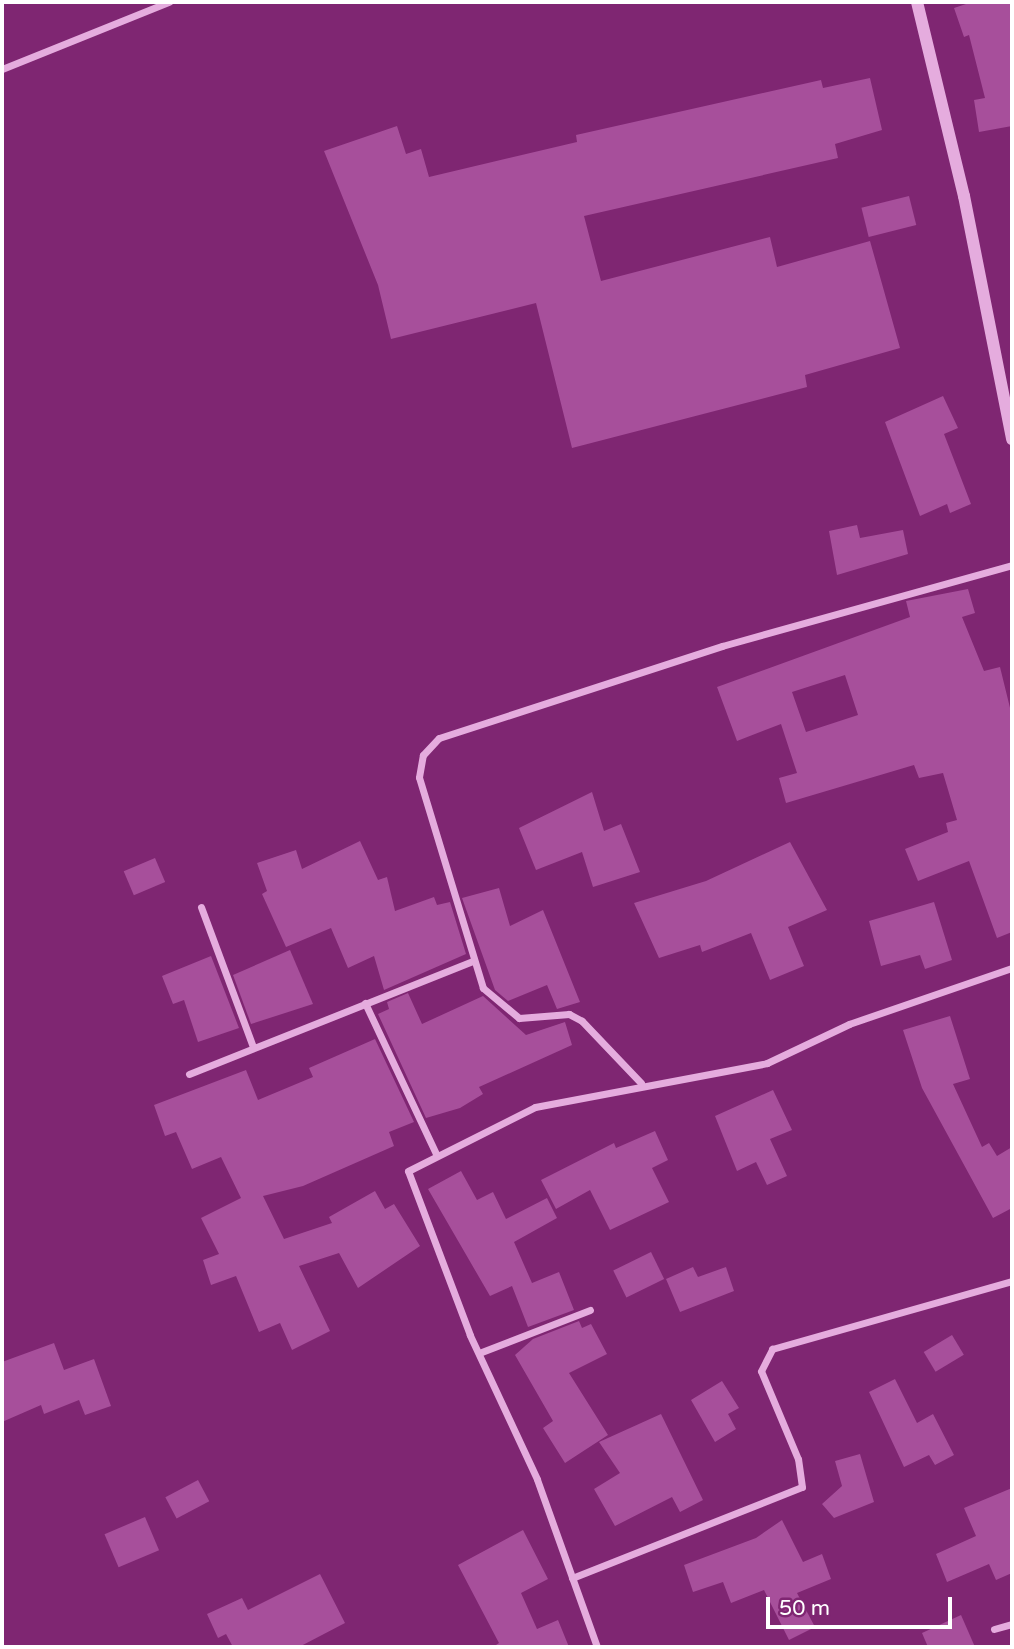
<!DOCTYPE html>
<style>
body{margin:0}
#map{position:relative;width:1014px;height:1649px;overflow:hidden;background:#7f2672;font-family:"Varela Round",sans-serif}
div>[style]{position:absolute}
.building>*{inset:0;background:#a74f9b;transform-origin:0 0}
.minor>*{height:7px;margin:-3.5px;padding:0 3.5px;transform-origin:3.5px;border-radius:3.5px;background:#e5acde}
.tertiary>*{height:12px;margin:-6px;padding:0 6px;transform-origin:6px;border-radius:6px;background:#e5acde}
span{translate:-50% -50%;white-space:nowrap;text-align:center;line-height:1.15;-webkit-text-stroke:5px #7f2672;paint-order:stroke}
.frame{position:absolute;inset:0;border:4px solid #fff;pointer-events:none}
.scale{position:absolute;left:766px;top:1597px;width:186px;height:32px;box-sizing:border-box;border:4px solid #fff;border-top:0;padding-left:9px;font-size:21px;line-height:24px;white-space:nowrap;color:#fff;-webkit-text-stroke:5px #7f2672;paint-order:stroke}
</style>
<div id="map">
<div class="building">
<i style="clip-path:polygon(972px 2px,1012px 2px,1012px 126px,979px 132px,974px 100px,985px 98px,969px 35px,964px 37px,954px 8px)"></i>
<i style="clip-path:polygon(870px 78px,882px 130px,835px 144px,838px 158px,584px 216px,601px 281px,770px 237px,777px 267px,870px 241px,900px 348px,805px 375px,807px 387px,572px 448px,536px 303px,391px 339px,378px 285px,324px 151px,397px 126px,406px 154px,421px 149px,429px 177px,577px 142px,576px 135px,821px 80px,823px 88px)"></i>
<i style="left:909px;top:196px;width:30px;height:49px;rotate:76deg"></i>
<i style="clip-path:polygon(943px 396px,958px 428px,944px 434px,971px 504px,950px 513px,947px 504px,920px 516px,885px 422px)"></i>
<i style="clip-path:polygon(857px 525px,860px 538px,903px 530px,908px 554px,837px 575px,829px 531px)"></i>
<i style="clip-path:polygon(evenodd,968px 589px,975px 613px,962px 617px,984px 671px,1000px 667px,1012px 716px,1012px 932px,997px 938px,969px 861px,918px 881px,905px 849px,948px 832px,946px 823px,957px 820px,943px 773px,919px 778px,914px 765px,786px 803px,779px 778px,797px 773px,781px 724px,737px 741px,717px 687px,910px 617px,906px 601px,968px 589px,845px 675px,858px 715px,806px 732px,792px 692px,845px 675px)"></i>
<i style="clip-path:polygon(592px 792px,604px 831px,621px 824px,640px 872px,593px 887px,582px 852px,536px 870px,519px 828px)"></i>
<i style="clip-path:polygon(360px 841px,378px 880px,387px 877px,395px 911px,434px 897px,437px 905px,450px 902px,466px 954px,384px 990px,374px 956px,348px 968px,331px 928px,286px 947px,262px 894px,267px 891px,257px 863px,296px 850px,302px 869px)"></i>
<i style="clip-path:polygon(790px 842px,827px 910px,788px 927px,804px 966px,770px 980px,751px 933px,702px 952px,700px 945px,659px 958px,634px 903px,706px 881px)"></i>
<i style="left:155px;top:858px;width:26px;height:34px;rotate:67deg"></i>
<i style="clip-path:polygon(499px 888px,510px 926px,543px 910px,580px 1002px,557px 1009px,547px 985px,508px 1001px,495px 990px,462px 898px)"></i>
<i style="clip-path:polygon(934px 902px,952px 960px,925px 969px,920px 955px,881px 966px,869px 921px)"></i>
<i style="clip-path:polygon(290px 950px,313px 1004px,251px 1024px,233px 975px)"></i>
<i style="clip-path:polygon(211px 956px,239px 1028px,198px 1042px,184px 1000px,173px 1004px,162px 976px)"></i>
<i style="clip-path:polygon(408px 993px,422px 1024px,483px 996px,526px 1035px,565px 1022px,572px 1045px,479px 1087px,483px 1094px,460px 1108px,426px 1118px,378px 1014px,389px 1009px,387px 1002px)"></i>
<i style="clip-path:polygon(950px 1016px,970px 1079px,953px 1084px,982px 1147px,989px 1143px,997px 1156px,1012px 1147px,1012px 1208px,993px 1218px,922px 1088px,903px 1030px)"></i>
<i style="clip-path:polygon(375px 1039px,414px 1122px,389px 1132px,394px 1146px,303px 1186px,263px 1196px,284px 1239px,332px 1223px,329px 1217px,375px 1191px,385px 1209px,394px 1204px,420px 1246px,358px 1288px,339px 1253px,299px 1266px,330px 1331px,292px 1350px,280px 1323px,259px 1332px,236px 1276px,211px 1285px,203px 1260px,219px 1254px,201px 1218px,241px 1198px,221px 1157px,192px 1169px,176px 1132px,165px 1136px,154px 1105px,246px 1070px,258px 1100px,313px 1077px,309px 1068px)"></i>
<i style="clip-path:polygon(773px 1090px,792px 1130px,770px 1139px,787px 1176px,767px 1185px,756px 1162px,737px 1171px,715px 1116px)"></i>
<i style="clip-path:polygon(655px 1131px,668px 1160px,652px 1168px,669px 1202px,610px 1230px,590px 1190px,556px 1209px,541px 1180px,614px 1143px,616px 1148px)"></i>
<i style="clip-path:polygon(461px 1171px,477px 1200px,493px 1192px,506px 1219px,547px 1198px,557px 1218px,514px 1242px,532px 1283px,559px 1272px,574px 1310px,528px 1327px,512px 1286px,490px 1296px,428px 1189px)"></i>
<i style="left:651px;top:1252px;width:30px;height:42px;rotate:64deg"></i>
<i style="clip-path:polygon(693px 1267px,698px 1277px,726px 1267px,734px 1291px,680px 1312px,666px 1279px)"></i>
<i style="clip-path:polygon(579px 1321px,582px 1328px,591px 1324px,607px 1354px,569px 1373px,608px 1435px,565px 1463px,543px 1428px,553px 1421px,515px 1355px,533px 1339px)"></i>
<i style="left:952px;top:1335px;width:23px;height:33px;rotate:59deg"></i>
<i style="clip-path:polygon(54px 1343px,64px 1370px,94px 1359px,111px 1406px,85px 1415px,79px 1400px,44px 1414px,41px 1405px,2px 1422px,2px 1362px)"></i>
<i style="clip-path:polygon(895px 1379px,917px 1423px,933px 1414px,954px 1455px,935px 1465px,929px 1455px,904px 1467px,869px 1392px)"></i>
<i style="clip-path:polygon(722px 1381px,739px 1408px,728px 1414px,736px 1429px,715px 1442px,691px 1400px)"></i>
<i style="clip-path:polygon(661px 1414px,703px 1500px,680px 1512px,672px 1497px,615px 1526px,594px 1489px,620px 1473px,599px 1442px)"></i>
<i style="clip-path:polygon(860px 1454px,874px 1502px,834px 1518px,822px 1504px,842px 1486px,835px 1461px)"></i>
<i style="left:198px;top:1480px;width:24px;height:37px;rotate:62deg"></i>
<i style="clip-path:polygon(1012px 1488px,1012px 1573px,996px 1580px,989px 1564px,947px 1582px,936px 1554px,976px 1536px,964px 1508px)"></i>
<i style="left:145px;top:1517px;width:36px;height:44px;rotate:67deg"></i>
<i style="clip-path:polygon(782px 1520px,803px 1562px,822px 1554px,831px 1579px,797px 1593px,815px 1627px,789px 1640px,764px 1590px,731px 1603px,723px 1582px,693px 1592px,684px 1565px,756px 1538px)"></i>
<i style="clip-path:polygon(523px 1530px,548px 1579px,521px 1593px,537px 1629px,558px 1620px,569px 1647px,493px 1647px,499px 1643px,458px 1565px)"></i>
<i style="clip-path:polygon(320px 1574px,345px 1623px,299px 1647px,233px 1647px,226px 1634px,218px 1638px,207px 1614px,242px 1598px,248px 1610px)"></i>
<i style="clip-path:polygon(961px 1615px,975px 1647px,928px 1647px,922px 1633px)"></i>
</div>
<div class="minor">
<i style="left:2px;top:69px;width:180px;rotate:-21.9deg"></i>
<i style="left:201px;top:907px;width:149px;rotate:69.6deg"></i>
<i style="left:365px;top:1003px;width:167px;rotate:64.8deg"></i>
<i style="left:189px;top:1074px;width:306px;rotate:-21.7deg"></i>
<i style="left:641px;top:1083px;width:86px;rotate:-133.6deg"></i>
<i style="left:582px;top:1021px;width:15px;rotate:-152deg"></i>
<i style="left:569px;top:1014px;width:50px;rotate:175.4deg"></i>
<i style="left:519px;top:1018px;width:47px;rotate:-140.2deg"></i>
<i style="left:483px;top:988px;width:220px;rotate:-106.9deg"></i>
<i style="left:419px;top:777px;width:22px;rotate:-80deg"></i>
<i style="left:423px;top:755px;width:23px;rotate:-47deg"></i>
<i style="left:439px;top:738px;width:298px;rotate:-18deg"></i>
<i style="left:722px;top:646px;width:301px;rotate:-15.6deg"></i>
<i style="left:479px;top:1353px;width:119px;rotate:-21.2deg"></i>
<i style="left:572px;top:1578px;width:247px;rotate:-21.6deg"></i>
<i style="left:802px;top:1487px;width:28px;rotate:-98deg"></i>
<i style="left:798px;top:1459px;width:95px;rotate:-112.8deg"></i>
<i style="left:761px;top:1371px;width:25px;rotate:-63deg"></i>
<i style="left:772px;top:1349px;width:249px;rotate:-15.8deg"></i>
<i style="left:994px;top:1629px;width:19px;rotate:-16deg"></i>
<i style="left:597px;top:1647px;width:178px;rotate:-109.7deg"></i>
<i style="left:537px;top:1479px;width:159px;rotate:-115deg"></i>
<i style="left:470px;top:1335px;width:175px;rotate:-110.7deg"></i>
<i style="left:408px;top:1171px;width:142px;rotate:-26.7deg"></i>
<i style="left:535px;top:1107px;width:236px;rotate:-10.7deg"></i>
<i style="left:767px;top:1063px;width:91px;rotate:-25.4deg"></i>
<i style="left:849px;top:1024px;width:172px;rotate:-19deg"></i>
</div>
<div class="tertiary">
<i style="left:917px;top:2px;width:200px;rotate:76.4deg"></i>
<i style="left:964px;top:196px;width:248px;rotate:78.8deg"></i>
</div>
<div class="frame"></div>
<div class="scale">50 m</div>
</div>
